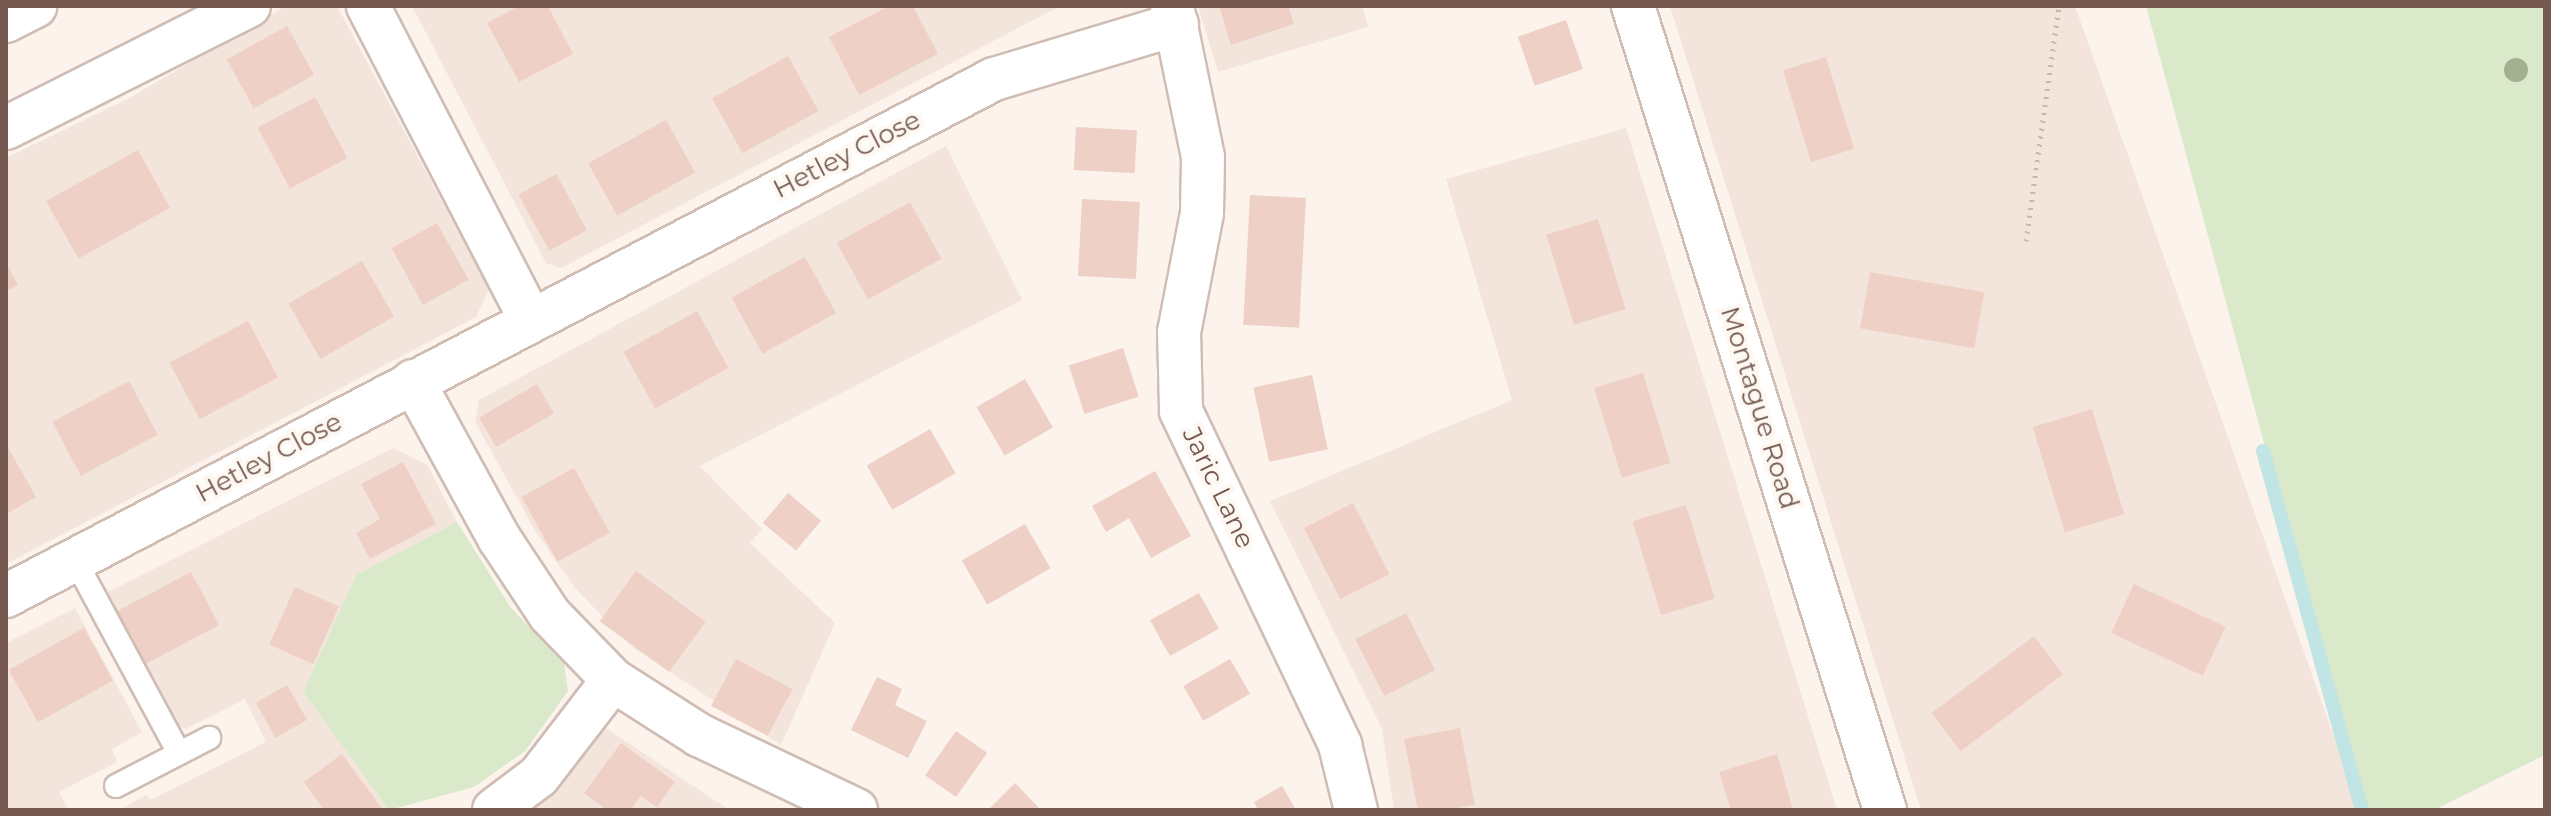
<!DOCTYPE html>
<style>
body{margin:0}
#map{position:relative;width:2551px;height:816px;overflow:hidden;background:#fbf3ec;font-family:Montserrat,sans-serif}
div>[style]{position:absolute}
.residential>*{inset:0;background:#f3e5db}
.green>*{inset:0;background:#dbe9cb}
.stream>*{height:14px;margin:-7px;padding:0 7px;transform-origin:7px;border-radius:7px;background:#c1e4e4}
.building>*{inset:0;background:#efd0c6;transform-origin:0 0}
.path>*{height:5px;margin-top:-2.5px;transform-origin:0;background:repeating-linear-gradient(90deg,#d4b3a8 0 2px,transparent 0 8px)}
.roads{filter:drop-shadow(2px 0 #cfbdb4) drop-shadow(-2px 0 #cfbdb4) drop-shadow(0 2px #cfbdb4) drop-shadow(0 -2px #cfbdb4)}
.service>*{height:22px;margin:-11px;padding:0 11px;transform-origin:11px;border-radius:11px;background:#fff}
.minor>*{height:42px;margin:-21px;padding:0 21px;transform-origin:21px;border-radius:21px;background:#fff}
.trees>*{width:24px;height:24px;margin:-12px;border-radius:50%;background:#a5b092}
span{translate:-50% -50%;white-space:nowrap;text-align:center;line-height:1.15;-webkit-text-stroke:8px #fef8f2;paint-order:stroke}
.street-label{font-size:26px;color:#755850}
.frame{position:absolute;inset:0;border:8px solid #755850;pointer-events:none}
</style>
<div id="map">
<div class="residential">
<i style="clip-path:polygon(286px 6px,337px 6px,489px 289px,476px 317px,6px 564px,6px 158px,131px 97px)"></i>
<i style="clip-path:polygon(412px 6px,1060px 6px,561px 268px,546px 263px)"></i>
<i style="clip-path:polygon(1198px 6px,1362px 6px,1368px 27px,1218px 72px)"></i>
<i style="clip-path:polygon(1670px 6px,2075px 6px,2360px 810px,1921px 810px)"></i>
<i style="clip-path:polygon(1626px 128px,1837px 810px,1394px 810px,1382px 729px,1270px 501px,1512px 400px,1446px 179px)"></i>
<i style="clip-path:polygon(946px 146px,1022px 300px,700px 466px,762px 529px,750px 543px,835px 623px,781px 745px,632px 647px,575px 588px,536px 532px,475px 422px,479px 400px)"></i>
<i style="clip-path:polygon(393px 448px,427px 465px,457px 522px,356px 575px,303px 692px,389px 810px,119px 810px,146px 795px,150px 800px,266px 742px,245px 699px,186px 729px,176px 724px,104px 594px)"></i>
<i style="clip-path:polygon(75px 608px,142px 732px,112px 749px,117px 762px,59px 792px,69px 810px,6px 810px,6px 643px)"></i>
<i style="clip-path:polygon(604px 727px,728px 809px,732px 810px,528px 810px,544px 801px)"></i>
</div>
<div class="green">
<i style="clip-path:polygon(2146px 6px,2545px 6px,2545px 755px,2434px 810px,2363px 810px)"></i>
<i style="clip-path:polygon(457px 522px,511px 608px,564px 664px,568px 691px,525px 751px,474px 787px,389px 810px,303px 692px,356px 575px)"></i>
</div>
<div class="stream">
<i style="left:2263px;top:451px;width:372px;rotate:74.6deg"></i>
</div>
<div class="building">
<i style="clip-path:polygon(519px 6px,548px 6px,573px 54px,519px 82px,487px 23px)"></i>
<i style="clip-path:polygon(889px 6px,913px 6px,938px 54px,859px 95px,829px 37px)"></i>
<i style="clip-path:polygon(1219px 6px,1288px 6px,1294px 24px,1231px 45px)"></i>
<i style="left:1566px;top:20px;width:52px;height:51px;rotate:71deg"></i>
<i style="left:287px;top:26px;width:56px;height:69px;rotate:61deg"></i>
<i style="left:788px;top:56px;width:63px;height:87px;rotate:61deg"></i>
<i style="left:1826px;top:57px;width:96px;height:45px;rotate:73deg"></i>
<i style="left:315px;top:97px;width:69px;height:65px;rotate:62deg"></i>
<i style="left:666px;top:120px;width:60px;height:89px;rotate:61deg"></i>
<i style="left:1076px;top:127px;width:61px;height:43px;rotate:3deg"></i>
<i style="left:138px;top:150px;width:66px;height:105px;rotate:61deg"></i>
<i style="left:556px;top:174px;width:64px;height:43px;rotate:61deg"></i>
<i style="left:1250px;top:195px;width:56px;height:130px;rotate:3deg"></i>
<i style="left:1082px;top:199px;width:58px;height:77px;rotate:3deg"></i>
<i style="left:910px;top:202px;width:65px;height:84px;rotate:61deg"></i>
<i style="left:1598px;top:219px;width:94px;height:54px;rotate:73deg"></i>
<i style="left:437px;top:223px;width:65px;height:52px;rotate:61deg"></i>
<i style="left:805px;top:257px;width:64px;height:84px;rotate:61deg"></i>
<i style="left:362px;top:261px;width:64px;height:85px;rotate:60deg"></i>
<i style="clip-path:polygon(6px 263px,18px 285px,6px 292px)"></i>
<i style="left:1870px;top:272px;width:116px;height:57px;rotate:10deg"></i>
<i style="left:697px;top:311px;width:65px;height:84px;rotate:61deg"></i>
<i style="left:248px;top:321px;width:64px;height:89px;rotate:62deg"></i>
<i style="left:1123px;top:348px;width:51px;height:57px;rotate:72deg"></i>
<i style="left:1643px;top:373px;width:94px;height:51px;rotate:73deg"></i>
<i style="left:1312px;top:375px;width:76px;height:60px;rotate:78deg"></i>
<i style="left:1025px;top:379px;width:56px;height:56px;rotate:60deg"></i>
<i style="left:129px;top:381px;width:61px;height:87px;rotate:62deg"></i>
<i style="left:537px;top:384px;width:34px;height:67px;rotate:60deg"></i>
<i style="left:2092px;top:409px;width:110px;height:62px;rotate:73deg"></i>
<i style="left:930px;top:429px;width:51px;height:73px;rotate:60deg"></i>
<i style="clip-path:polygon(6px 444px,36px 497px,6px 514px)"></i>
<i style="clip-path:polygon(403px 462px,436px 524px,370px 559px,356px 533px,380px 519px,361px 484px)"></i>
<i style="left:574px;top:468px;width:74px;height:60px;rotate:61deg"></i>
<i style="clip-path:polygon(1155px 471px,1191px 536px,1151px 558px,1129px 518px,1106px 532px,1092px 506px)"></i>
<i style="left:788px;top:493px;width:43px;height:39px;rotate:40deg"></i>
<i style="left:1353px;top:503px;width:80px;height:55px;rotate:63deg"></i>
<i style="left:1686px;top:505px;width:98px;height:56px;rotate:73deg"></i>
<i style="left:1025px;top:524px;width:51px;height:73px;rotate:60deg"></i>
<i style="left:636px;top:571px;width:86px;height:62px;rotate:36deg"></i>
<i style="left:191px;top:572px;width:60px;height:87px;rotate:62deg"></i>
<i style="left:2134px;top:584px;width:101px;height:54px;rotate:25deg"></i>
<i style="left:295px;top:587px;width:48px;height:63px;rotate:24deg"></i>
<i style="left:1199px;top:593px;width:41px;height:56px;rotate:61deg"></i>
<i style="left:1406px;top:613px;width:64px;height:57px;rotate:63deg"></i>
<i style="left:84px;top:628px;width:60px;height:86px;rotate:61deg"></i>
<i style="left:2034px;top:636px;width:48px;height:128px;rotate:53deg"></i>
<i style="left:736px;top:659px;width:64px;height:53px;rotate:28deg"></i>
<i style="left:1230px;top:659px;width:40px;height:54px;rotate:60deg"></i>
<i style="clip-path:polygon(877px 677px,902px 689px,895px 705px,927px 721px,908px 758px,851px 730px)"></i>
<i style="left:287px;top:685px;width:40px;height:36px;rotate:60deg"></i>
<i style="left:1460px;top:728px;width:78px;height:57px;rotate:79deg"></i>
<i style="left:956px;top:731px;width:38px;height:54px;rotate:35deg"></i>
<i style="clip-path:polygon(621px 743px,675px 782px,657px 807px,641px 796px,630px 810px,607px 810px,584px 793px)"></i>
<i style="clip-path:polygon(342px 754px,383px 810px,324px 810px,304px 782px)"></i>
<i style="clip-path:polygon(1777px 754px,1793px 810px,1731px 810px,1719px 772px)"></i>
<i style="clip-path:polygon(1015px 783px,1041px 810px,988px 810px)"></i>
<i style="clip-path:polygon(1282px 786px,1296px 810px,1258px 810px,1254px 802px)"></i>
</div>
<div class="path">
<i style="left:2026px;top:241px;width:237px;rotate:-82deg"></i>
</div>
<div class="roads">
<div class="service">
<i style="left:76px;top:562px;width:217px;rotate:61.7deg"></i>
<i style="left:116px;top:786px;width:105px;rotate:-27.3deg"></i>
</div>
<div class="minor">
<i style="left:368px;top:6px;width:354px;rotate:62.6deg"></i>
<i style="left:1172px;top:6px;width:154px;rotate:78.4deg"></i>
<i style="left:1203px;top:157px;width:56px;rotate:91deg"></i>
<i style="left:1202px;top:213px;width:121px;rotate:100.9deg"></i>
<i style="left:1179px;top:332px;width:79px;rotate:88.5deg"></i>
<i style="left:1181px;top:411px;width:370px;rotate:64.5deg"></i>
<i style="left:1340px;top:745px;width:67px;rotate:76.2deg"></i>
<i style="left:1633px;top:6px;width:843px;rotate:72.6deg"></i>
<i style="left:6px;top:21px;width:33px;rotate:-27deg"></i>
<i style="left:6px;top:128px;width:272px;rotate:-26.7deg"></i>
<i style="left:413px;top:381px;width:179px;rotate:61.3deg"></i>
<i style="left:499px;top:538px;width:92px;rotate:56.5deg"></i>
<i style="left:550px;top:615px;width:91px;rotate:45.9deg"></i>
<i style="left:613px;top:680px;width:102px;rotate:32.6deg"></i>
<i style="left:699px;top:735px;width:174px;rotate:25.5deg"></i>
<i style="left:6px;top:596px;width:1115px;rotate:-27.62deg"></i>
<i style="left:994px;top:79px;width:191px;rotate:-16.7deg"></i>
<i style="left:494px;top:810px;width:56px;rotate:-37.1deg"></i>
<i style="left:539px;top:776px;width:121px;rotate:-52.4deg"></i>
</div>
</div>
<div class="trees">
<i style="left:2516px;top:70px"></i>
</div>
<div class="street-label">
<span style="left:847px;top:155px;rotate:-27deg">Hetley Close</span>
<span style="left:1759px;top:408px;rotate:73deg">Montague Road</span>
<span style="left:269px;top:458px;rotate:-28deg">Hetley Close</span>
<span style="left:1218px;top:488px;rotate:64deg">Jaric Lane</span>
</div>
<div class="frame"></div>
</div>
